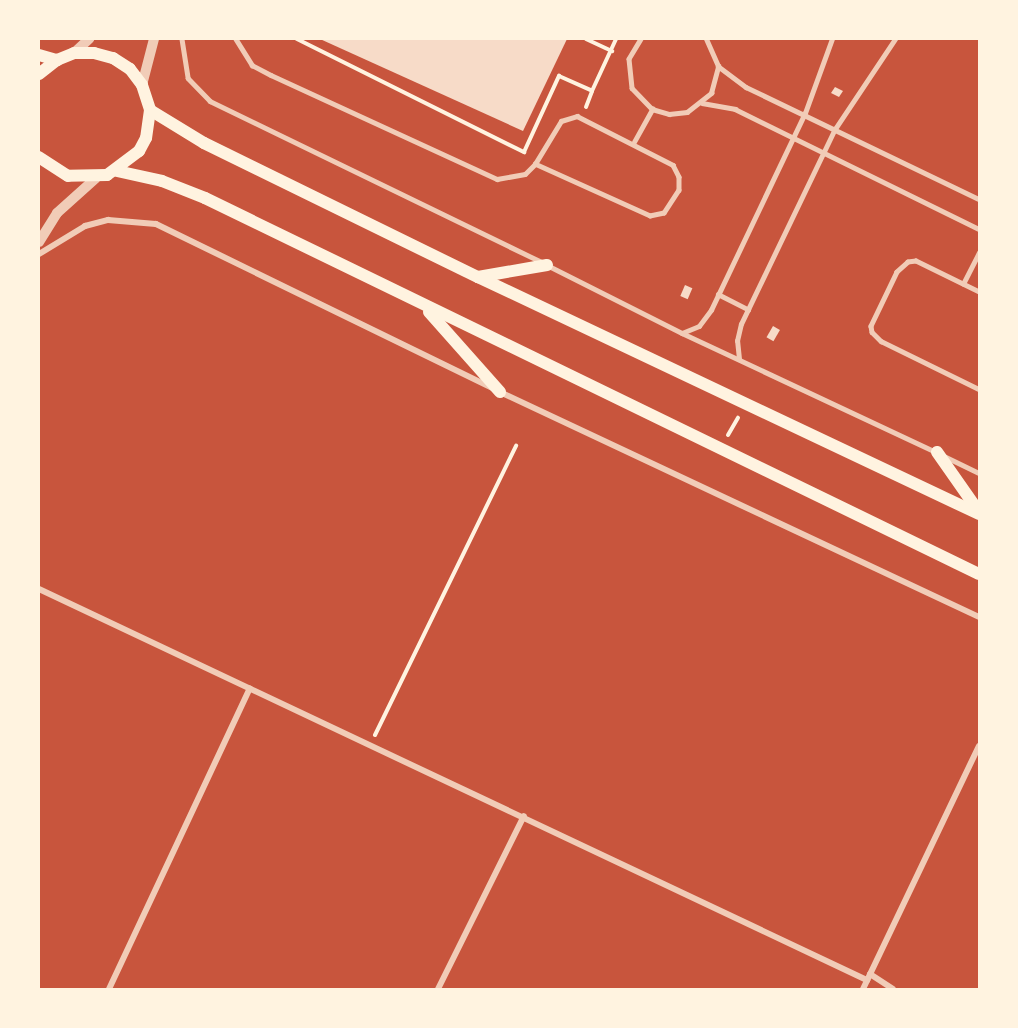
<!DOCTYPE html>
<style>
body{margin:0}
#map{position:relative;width:1018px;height:1028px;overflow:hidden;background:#c8553d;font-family:Rubik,sans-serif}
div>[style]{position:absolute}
.building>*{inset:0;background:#f7dbc8;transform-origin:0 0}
.path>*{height:4px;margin:-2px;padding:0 2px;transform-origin:2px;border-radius:2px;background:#fff3e0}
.service>*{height:4.5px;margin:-2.25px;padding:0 2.25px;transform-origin:2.25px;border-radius:2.25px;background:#f1ccb7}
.minor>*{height:6px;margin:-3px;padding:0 3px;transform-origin:3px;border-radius:3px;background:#f1ccb7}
.tertiary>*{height:10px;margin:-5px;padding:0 5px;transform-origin:5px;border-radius:5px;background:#f1ccb7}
.secondary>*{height:12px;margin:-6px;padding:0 6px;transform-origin:6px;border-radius:6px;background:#fff3e0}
span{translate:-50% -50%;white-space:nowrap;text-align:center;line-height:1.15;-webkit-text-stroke:6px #fff3e0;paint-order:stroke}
.frame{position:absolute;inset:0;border:40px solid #fff3e0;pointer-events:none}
</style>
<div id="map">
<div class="building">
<i style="clip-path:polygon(320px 39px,567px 39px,523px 131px)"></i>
<i style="clip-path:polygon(835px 87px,843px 91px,839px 97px,831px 93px)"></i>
<i style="left:685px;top:285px;width:8px;height:12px;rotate:23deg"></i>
<i style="left:773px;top:326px;width:8px;height:13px;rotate:30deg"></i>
</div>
<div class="path">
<i style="left:297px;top:39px;width:254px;rotate:26.5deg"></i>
<i style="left:524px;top:152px;width:84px;rotate:-65.3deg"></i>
<i style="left:559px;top:76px;width:36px;rotate:24deg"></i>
<i style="left:592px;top:91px;width:57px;rotate:-65.2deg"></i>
<i style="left:586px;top:39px;width:29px;rotate:25deg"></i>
<i style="left:586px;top:107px;width:17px;rotate:-69deg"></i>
<i style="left:728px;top:435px;width:20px;rotate:-60deg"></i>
<i style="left:375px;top:735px;width:322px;rotate:-64deg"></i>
</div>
<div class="service">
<i style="left:182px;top:39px;width:39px;rotate:81deg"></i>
<i style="left:188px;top:78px;width:32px;rotate:46deg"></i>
<i style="left:210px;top:101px;width:369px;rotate:25.9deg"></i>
<i style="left:236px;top:39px;width:31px;rotate:58deg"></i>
<i style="left:252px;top:65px;width:21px;rotate:28deg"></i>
<i style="left:271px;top:75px;width:249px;rotate:24.7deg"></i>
<i style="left:497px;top:179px;width:28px;rotate:-10deg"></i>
<i style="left:525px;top:174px;width:14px;rotate:-45deg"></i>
<i style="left:535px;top:164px;width:50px;rotate:-58.8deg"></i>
<i style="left:561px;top:121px;width:17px;rotate:-17deg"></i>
<i style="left:577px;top:116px;width:108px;rotate:27deg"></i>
<i style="left:673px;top:165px;width:13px;rotate:63deg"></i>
<i style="left:679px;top:177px;width:13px;rotate:90deg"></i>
<i style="left:679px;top:190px;width:27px;rotate:123deg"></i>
<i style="left:664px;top:213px;width:14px;rotate:168deg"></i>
<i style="left:650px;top:216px;width:126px;rotate:-155.7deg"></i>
<i style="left:641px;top:39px;width:23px;rotate:121deg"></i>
<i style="left:629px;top:59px;width:29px;rotate:84deg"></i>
<i style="left:632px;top:88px;width:29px;rotate:46deg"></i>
<i style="left:652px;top:109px;width:18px;rotate:16deg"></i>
<i style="left:669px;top:114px;width:18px;rotate:-6deg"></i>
<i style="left:687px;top:112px;width:31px;rotate:-38deg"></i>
<i style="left:711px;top:93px;width:28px;rotate:-75deg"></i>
<i style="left:718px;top:66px;width:30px;rotate:-114deg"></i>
<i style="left:718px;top:66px;width:35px;rotate:37deg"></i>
<i style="left:746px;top:87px;width:259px;rotate:25.7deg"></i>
<i style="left:702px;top:103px;width:34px;rotate:10deg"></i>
<i style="left:735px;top:109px;width:272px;rotate:26.2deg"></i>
<i style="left:634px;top:142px;width:38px;rotate:-61deg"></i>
<i style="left:549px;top:266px;width:149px;rotate:26.7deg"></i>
<i style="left:682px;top:333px;width:280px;rotate:25.1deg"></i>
<i style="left:963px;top:284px;width:35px;rotate:-63deg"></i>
<i style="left:979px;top:292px;width:70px;rotate:-153.8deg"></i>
<i style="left:916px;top:261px;width:8px;rotate:173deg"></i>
<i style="left:908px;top:262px;width:15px;rotate:138deg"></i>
<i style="left:897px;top:272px;width:60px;rotate:115.7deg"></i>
<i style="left:871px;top:326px;width:6px;rotate:81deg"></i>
<i style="left:872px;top:332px;width:13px;rotate:45deg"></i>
<i style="left:881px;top:341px;width:109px;rotate:26.1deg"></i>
<i style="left:718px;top:294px;width:34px;rotate:27deg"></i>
<i style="left:682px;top:333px;width:18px;rotate:-22deg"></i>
<i style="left:699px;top:326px;width:20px;rotate:-53deg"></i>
<i style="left:711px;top:310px;width:218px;rotate:-64.5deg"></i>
<i style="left:805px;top:113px;width:79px;rotate:-70deg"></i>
<i style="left:739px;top:359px;width:18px;rotate:-96deg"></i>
<i style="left:737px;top:341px;width:17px;rotate:-77deg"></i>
<i style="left:741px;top:324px;width:216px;rotate:-64.3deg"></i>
<i style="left:835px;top:129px;width:108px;rotate:-56.3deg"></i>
<i style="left:944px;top:456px;width:39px;rotate:26deg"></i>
</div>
<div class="minor">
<i style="left:39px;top:254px;width:54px;rotate:-31.3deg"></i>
<i style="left:85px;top:226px;width:24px;rotate:-15deg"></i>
<i style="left:108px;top:220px;width:48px;rotate:4.8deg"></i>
<i style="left:156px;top:224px;width:383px;rotate:26deg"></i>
<i style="left:500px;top:392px;width:529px;rotate:25.16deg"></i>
<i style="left:39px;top:589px;width:916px;rotate:25.28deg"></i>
<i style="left:870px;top:974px;width:27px;rotate:33deg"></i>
<i style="left:109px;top:989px;width:332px;rotate:-64.9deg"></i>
<i style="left:438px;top:989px;width:193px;rotate:-63.6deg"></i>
<i style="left:863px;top:989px;width:269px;rotate:-64.5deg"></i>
</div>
<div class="tertiary">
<i style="left:74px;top:53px;width:21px;rotate:-43deg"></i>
<i style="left:142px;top:85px;width:48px;rotate:-75.4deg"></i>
<i style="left:39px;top:242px;width:34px;rotate:-58deg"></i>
<i style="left:57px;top:213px;width:52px;rotate:-41.9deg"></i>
</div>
<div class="secondary">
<i style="left:39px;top:55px;width:19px;rotate:16deg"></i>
<i style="left:39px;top:74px;width:23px;rotate:-38deg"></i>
<i style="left:57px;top:60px;width:18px;rotate:-22deg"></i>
<i style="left:74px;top:53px;width:20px"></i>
<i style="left:94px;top:53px;width:20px;rotate:15deg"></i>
<i style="left:113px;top:58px;width:20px;rotate:33deg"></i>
<i style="left:130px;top:69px;width:20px;rotate:53deg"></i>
<i style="left:142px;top:85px;width:26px;rotate:72deg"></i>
<i style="left:150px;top:110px;width:28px;rotate:98deg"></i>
<i style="left:146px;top:138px;width:15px;rotate:118deg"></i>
<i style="left:139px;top:151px;width:40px;rotate:143deg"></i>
<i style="left:107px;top:175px;width:39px;rotate:179deg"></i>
<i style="left:68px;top:176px;width:35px;rotate:-147deg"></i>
<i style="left:150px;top:110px;width:63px;rotate:31.4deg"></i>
<i style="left:204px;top:143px;width:305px;rotate:26.1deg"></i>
<i style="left:478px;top:277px;width:554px;rotate:25.32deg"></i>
<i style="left:117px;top:171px;width:46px;rotate:12.5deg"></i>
<i style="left:162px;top:181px;width:46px;rotate:21.6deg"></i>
<i style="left:205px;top:198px;width:860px;rotate:25.91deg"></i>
<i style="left:478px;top:277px;width:70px;rotate:-9.9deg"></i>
<i style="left:429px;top:312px;width:107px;rotate:48.4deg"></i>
<i style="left:937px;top:452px;width:73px;rotate:55deg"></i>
</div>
<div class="frame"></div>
</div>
